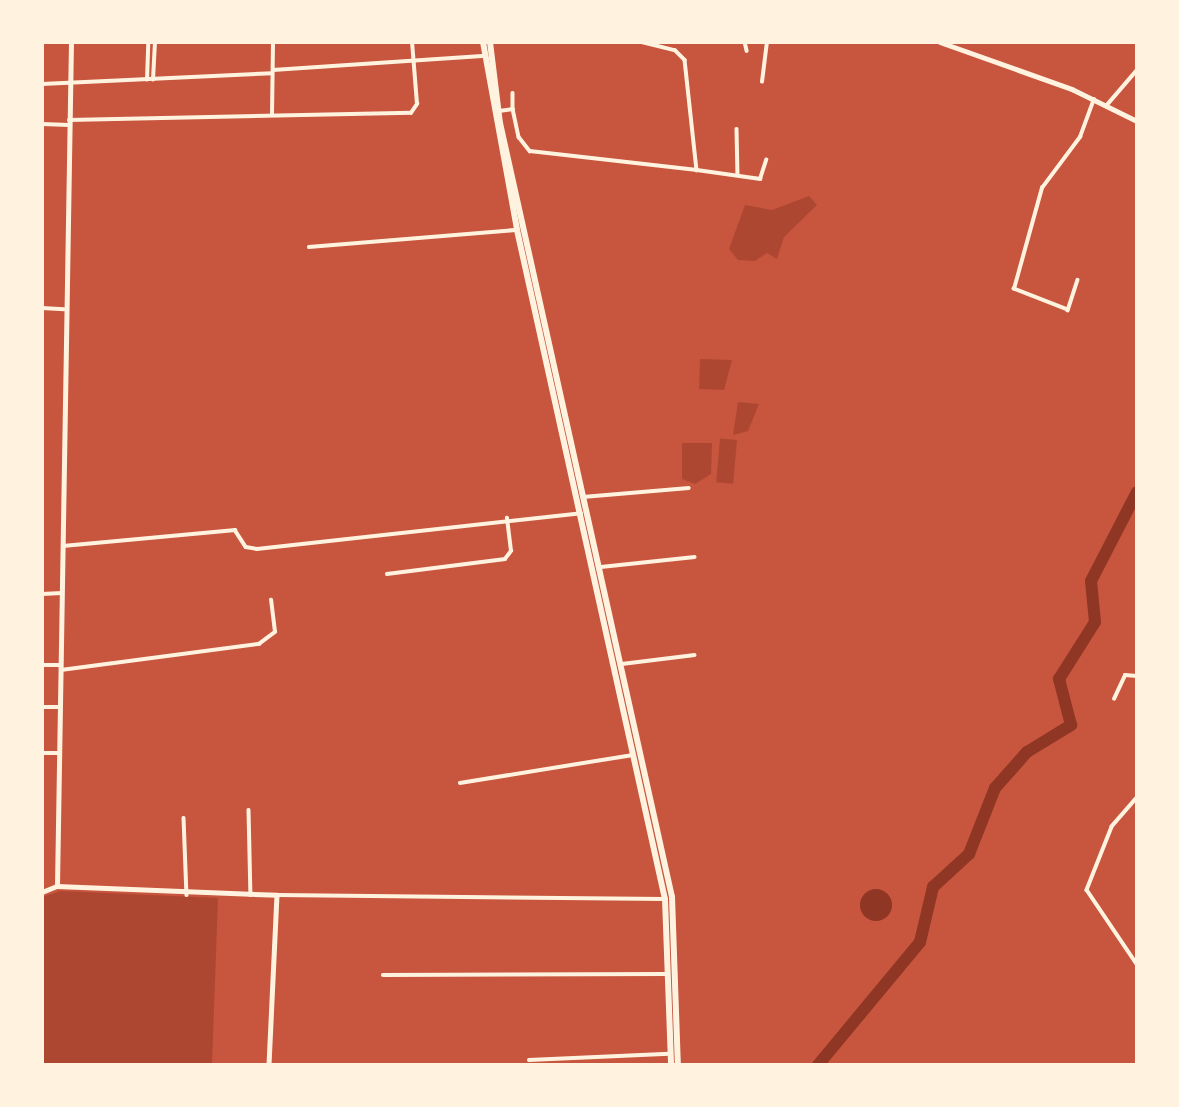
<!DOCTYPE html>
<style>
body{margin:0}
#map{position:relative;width:1179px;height:1107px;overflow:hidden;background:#c8553d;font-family:Lato,sans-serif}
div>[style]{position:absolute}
.green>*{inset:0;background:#ae4732;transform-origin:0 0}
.water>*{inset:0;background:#8f3625}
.round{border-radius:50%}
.river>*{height:12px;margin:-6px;padding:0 6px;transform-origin:6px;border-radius:6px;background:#8f3625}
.minor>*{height:3.5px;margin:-1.75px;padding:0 1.75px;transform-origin:1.75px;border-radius:1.75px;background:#fff3e0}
.tertiary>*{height:4.5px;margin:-2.25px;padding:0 2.25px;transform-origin:2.25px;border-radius:2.25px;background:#fff3e0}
.trunk>*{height:6px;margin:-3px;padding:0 3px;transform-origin:3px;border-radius:3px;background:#fff3e0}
span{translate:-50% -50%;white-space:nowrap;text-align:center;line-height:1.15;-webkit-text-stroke:7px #fff3e0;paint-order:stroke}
.frame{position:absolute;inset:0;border:44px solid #fff3e0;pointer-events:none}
</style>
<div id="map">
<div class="green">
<i style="clip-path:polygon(809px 196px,817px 205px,784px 237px,777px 259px,767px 253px,755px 261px,738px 260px,729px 249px,745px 205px,772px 210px)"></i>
<i style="clip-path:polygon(700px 359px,732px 360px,724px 390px,699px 389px)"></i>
<i style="clip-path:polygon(738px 402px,759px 404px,748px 431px,733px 435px)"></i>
<i style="left:737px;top:440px;width:44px;height:17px;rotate:95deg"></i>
<i style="clip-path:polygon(682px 443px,712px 443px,711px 474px,695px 484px,682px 479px)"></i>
<i style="clip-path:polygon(61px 891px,218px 898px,212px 1065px,42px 1065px,42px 897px)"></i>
</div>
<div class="water">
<i class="round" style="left:860px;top:889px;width:32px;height:32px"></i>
</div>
<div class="river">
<i style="left:818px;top:1065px;width:160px;rotate:-50.3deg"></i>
<i style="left:920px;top:942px;width:57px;rotate:-76.7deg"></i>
<i style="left:933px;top:887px;width:49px;rotate:-42.5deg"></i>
<i style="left:969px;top:854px;width:71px;rotate:-68.5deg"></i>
<i style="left:995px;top:788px;width:48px;rotate:-48.4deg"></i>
<i style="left:1027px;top:752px;width:52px;rotate:-31.5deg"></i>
<i style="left:1071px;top:725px;width:48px;rotate:-104.6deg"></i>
<i style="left:1059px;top:679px;width:67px;rotate:-57.7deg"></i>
<i style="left:1095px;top:622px;width:41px;rotate:-95.6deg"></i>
<i style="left:1091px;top:581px;width:100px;rotate:-62.7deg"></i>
</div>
<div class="minor">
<i style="left:642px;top:42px;width:34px;rotate:14deg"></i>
<i style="left:675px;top:50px;width:14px;rotate:45deg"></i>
<i style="left:685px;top:60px;width:111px;rotate:83.8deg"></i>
<i style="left:697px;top:170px;width:64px;rotate:8.1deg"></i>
<i style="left:760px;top:179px;width:20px;rotate:-72deg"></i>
<i style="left:745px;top:42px;width:9px;rotate:77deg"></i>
<i style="left:273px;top:70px;width:213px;rotate:-3.8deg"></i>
<i style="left:147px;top:80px;width:38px;rotate:-88deg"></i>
<i style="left:153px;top:80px;width:38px;rotate:-87deg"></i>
<i style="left:762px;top:82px;width:40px;rotate:-82.9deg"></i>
<i style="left:42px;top:84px;width:230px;rotate:-2.7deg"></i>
<i style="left:513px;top:93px;width:16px;rotate:90deg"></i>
<i style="left:1107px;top:105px;width:46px;rotate:-49.4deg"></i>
<i style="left:499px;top:111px;width:14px;rotate:-8deg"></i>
<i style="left:513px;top:109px;width:29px;rotate:78deg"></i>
<i style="left:519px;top:137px;width:18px;rotate:52deg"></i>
<i style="left:530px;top:151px;width:168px;rotate:6.5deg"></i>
<i style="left:272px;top:115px;width:73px;rotate:-89.2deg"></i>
<i style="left:69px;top:120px;width:342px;rotate:-1.2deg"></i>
<i style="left:411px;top:113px;width:11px;rotate:-56deg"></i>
<i style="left:417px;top:104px;width:62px;rotate:-94.6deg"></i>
<i style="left:42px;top:124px;width:27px;rotate:2deg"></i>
<i style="left:737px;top:129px;width:46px;rotate:88.8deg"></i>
<i style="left:309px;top:247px;width:209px;rotate:-4.7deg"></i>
<i style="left:1078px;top:280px;width:32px;rotate:108deg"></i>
<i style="left:1068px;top:310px;width:58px;rotate:-158.7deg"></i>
<i style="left:1014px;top:289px;width:105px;rotate:-74.5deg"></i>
<i style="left:1042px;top:188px;width:64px;rotate:-53.3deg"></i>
<i style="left:1080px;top:137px;width:40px;rotate:-69.8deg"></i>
<i style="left:42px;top:308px;width:22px;rotate:3deg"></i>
<i style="left:583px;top:497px;width:106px;rotate:-4.9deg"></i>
<i style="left:63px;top:546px;width:173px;rotate:-5.3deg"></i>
<i style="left:235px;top:530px;width:20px;rotate:57deg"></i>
<i style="left:246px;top:547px;width:11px;rotate:10deg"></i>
<i style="left:257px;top:549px;width:326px;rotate:-6.3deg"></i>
<i style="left:601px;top:567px;width:94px;rotate:-6.1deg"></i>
<i style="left:387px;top:574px;width:119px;rotate:-7.2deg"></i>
<i style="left:505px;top:559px;width:10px;rotate:-53deg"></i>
<i style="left:511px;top:551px;width:33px;rotate:-97deg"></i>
<i style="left:42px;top:594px;width:20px;rotate:-3deg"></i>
<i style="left:622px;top:664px;width:73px;rotate:-7.1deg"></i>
<i style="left:42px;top:665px;width:18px"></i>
<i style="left:61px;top:670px;width:200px;rotate:-7.5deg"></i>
<i style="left:259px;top:644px;width:20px;rotate:-37deg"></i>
<i style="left:275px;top:632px;width:32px;rotate:-97deg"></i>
<i style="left:1114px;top:699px;width:26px;rotate:-65deg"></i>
<i style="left:1125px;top:675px;width:12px;rotate:5deg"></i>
<i style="left:42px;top:707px;width:17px"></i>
<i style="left:42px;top:753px;width:16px"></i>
<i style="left:460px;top:783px;width:175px;rotate:-9.2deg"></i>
<i style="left:1137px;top:798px;width:38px;rotate:131deg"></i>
<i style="left:1112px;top:827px;width:68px;rotate:111.6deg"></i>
<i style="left:1087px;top:890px;width:89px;rotate:56deg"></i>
<i style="left:249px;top:810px;width:85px;rotate:88.7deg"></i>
<i style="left:184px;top:818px;width:77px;rotate:87.8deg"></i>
<i style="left:277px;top:895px;width:388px;rotate:0.6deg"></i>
<i style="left:383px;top:975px;width:284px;rotate:-0.2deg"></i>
<i style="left:529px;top:1060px;width:140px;rotate:-2.5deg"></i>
</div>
<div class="tertiary">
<i style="left:940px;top:42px;width:140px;rotate:19.6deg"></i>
<i style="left:1072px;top:89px;width:72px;rotate:26.2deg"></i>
<i style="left:57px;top:886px;width:844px;rotate:-89.05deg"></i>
<i style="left:42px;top:892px;width:16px;rotate:-22deg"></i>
<i style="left:57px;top:886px;width:220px;rotate:2.3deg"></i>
<i style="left:277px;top:895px;width:170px;rotate:92.7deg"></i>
</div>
<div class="trunk">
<i style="left:483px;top:42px;width:191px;rotate:79.7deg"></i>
<i style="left:517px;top:230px;width:685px;rotate:77.53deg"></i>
<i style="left:665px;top:899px;width:166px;rotate:87.9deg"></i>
<i style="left:490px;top:42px;width:82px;rotate:83deg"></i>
<i style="left:500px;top:123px;width:793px;rotate:77.47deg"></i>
<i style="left:672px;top:897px;width:168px;rotate:88deg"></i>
</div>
<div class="frame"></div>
</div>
